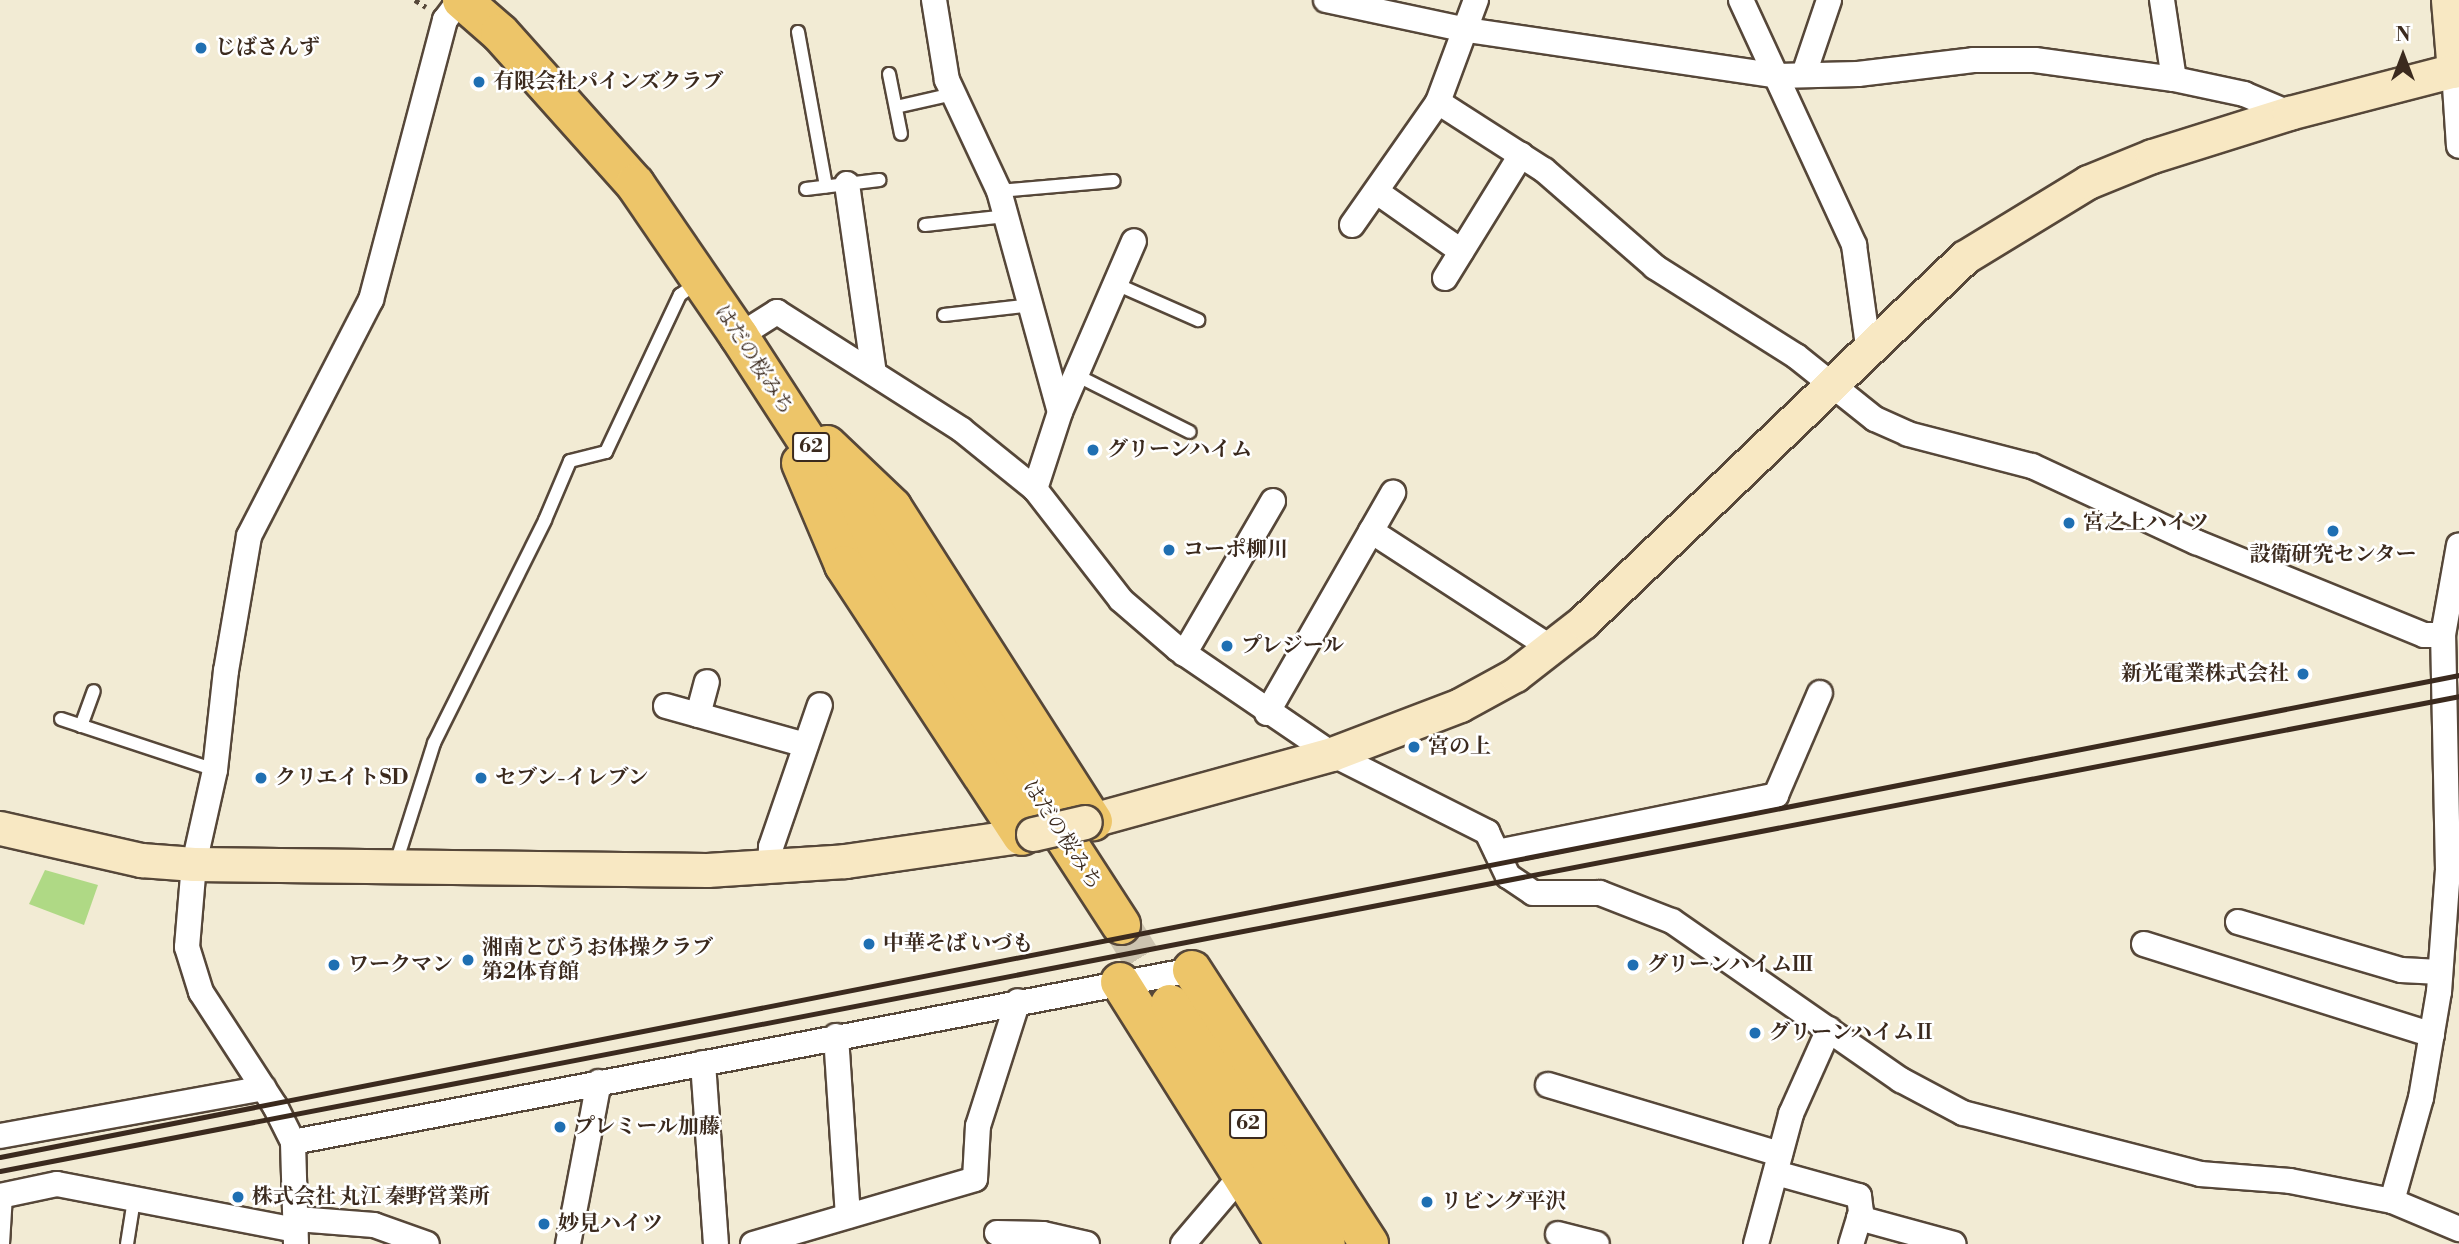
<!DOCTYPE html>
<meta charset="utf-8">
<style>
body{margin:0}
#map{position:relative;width:2459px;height:1244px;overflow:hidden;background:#f2ebd4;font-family:"Libre Bodoni","Noto Serif JP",serif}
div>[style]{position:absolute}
.green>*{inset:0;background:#afd985}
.primary-tunnel>*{height:38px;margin-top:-19px;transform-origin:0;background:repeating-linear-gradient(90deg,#cdc4b0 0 38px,transparent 0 57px)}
.path>*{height:4.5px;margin-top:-2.25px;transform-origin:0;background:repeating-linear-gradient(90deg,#564739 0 5px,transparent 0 10px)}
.roads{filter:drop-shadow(2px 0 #564739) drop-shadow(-2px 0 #564739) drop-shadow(0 2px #564739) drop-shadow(0 -2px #564739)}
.lane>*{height:12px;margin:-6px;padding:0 6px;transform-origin:6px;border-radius:6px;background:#fff}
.street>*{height:24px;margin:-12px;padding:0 12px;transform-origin:12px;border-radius:12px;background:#fff}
.secondary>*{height:33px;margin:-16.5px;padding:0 16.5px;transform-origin:16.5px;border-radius:16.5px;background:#f8e8c3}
.primary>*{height:38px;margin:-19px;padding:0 19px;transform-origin:19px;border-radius:19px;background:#edc569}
.rail>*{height:5px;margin:-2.5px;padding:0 2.5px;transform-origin:2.5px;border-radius:2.5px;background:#3b2a1e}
.bridges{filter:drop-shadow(2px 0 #564739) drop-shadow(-2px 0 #564739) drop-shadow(0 2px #564739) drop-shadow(0 -2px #564739)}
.secondary-bridge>*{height:33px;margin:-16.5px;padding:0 16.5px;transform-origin:16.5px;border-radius:16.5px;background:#f8e8c3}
.dots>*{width:19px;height:19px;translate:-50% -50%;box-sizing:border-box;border:4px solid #fff;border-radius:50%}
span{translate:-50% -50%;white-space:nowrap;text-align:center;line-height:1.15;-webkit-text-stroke:5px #fff;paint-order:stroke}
.shield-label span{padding:2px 5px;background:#fff;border:2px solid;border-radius:5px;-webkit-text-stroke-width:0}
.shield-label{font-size:19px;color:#3b2a1e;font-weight:700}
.poi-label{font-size:21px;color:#3b2a1e;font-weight:700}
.left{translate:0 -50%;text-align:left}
.right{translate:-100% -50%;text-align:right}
.street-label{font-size:21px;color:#3b2a1e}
.north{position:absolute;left:2368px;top:21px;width:70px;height:70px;-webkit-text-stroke:5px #fff;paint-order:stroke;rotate:0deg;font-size:19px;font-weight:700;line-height:28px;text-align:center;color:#3b2a1e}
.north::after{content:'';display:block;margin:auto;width:24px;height:32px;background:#3b2a1e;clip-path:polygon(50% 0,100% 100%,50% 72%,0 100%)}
</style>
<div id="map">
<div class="green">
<i style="clip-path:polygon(45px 870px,98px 885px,84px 925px,29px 904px)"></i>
</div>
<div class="primary-tunnel">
<i style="left:1121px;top:925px;width:93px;rotate:58.2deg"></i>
</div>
<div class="path">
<i style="left:415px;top:0;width:13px;rotate:32deg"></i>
</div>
<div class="roads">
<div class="lane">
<i style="left:798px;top:32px;width:157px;rotate:79.7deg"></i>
<i style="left:889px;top:74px;width:61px;rotate:78.7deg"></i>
<i style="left:896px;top:107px;width:58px;rotate:-12.8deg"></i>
<i style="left:806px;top:189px;width:74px;rotate:-7deg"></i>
<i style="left:999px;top:191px;width:115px;rotate:-5deg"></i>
<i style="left:925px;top:225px;width:81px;rotate:-6.3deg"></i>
<i style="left:1116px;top:284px;width:90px;rotate:23.7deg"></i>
<i style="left:944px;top:315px;width:89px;rotate:-6.5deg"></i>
<i style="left:1076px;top:375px;width:127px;rotate:26.6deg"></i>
<i style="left:61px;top:719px;width:162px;rotate:18.3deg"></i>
<i style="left:81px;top:726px;width:37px;rotate:-70deg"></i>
<i style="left:396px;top:863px;width:126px;rotate:-72.4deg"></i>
<i style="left:434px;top:743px;width:249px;rotate:-63.5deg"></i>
<i style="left:545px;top:520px;width:64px;rotate:-67deg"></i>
<i style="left:570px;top:461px;width:37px;rotate:-14deg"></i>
<i style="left:606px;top:452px;width:174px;rotate:-64.8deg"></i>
<i style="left:680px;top:295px;width:22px;rotate:-36deg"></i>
<i style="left:3px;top:1244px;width:49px;rotate:-86.5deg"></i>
<i style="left:127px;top:1244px;width:45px;rotate:-81deg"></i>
</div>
<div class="street">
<i style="left:934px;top:0;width:81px;rotate:80.8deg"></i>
<i style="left:947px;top:80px;width:123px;rotate:64.9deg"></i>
<i style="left:999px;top:191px;width:229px;rotate:74.6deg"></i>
<i style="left:1326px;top:0;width:144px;rotate:12deg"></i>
<i style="left:1467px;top:30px;width:313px;rotate:8.4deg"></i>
<i style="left:1777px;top:76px;width:81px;rotate:-1.4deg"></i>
<i style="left:1858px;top:74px;width:116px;rotate:-6.9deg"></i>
<i style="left:1973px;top:60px;width:62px"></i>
<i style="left:2035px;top:60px;width:140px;rotate:7.8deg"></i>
<i style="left:2174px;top:79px;width:72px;rotate:12.1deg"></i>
<i style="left:2244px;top:94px;width:49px;rotate:22.9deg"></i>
<i style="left:1741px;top:0;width:270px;rotate:65.2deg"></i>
<i style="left:1854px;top:245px;width:102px;rotate:82.1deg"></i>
<i style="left:2162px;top:0;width:80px;rotate:81.4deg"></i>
<i style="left:2454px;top:71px;width:75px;rotate:86.2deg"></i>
<i style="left:1804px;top:74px;width:78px;rotate:-71.3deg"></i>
<i style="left:1438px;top:102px;width:126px;rotate:32.7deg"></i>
<i style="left:1544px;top:170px;width:147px;rotate:41.1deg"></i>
<i style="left:1655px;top:267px;width:167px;rotate:32.3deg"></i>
<i style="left:1796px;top:356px;width:101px;rotate:38.6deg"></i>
<i style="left:1875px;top:419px;width:36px;rotate:24deg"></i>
<i style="left:1908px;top:434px;width:128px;rotate:14.5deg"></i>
<i style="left:2032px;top:466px;width:181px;rotate:24.9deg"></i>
<i style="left:2196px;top:542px;width:246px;rotate:22.2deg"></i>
<i style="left:2424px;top:635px;width:19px"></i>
<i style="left:847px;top:184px;width:191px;rotate:81.9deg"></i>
<i style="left:1377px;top:192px;width:103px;rotate:35.1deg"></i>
<i style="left:1352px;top:225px;width:150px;rotate:-55deg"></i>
<i style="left:1438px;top:102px;width:109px;rotate:-69.6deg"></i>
<i style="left:1445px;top:278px;width:145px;rotate:-58.3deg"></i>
<i style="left:739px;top:336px;width:45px;rotate:-32.3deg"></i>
<i style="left:777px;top:312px;width:219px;rotate:32.5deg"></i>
<i style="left:962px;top:430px;width:94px;rotate:38.9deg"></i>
<i style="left:1035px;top:489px;width:140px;rotate:52.2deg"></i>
<i style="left:1121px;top:600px;width:75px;rotate:40.7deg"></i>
<i style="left:1178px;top:649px;width:186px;rotate:34.3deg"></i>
<i style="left:1332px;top:754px;width:174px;rotate:26.7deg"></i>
<i style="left:1487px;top:832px;width:49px;rotate:64.5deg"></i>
<i style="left:1508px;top:876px;width:30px;rotate:34deg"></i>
<i style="left:1533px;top:893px;width:67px"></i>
<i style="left:1600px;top:893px;width:77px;rotate:21.3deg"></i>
<i style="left:1672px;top:921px;width:279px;rotate:34.8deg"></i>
<i style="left:1901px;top:1080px;width:70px;rotate:28deg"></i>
<i style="left:1963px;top:1113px;width:245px;rotate:14.4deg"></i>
<i style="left:2200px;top:1174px;width:90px;rotate:4.4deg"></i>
<i style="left:2290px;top:1181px;width:104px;rotate:11.1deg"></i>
<i style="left:2392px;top:1201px;width:73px;rotate:22.7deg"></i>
<i style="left:1035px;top:489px;width:81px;rotate:-72deg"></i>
<i style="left:1060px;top:412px;width:186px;rotate:-66.6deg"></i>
<i style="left:1371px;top:531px;width:217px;rotate:33deg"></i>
<i style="left:1184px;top:654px;width:177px;rotate:-59.8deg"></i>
<i style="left:666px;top:706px;width:145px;rotate:15.6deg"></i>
<i style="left:1267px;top:713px;width:254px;rotate:-60.2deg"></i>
<i style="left:698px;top:715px;width:34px;rotate:-75deg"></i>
<i style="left:1497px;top:852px;width:285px;rotate:-11.5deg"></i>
<i style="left:1776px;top:795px;width:111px;rotate:-66.7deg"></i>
<i style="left:770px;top:867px;width:20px;rotate:-87deg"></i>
<i style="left:771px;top:847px;width:150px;rotate:-71deg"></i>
<i style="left:2238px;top:922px;width:170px;rotate:16.4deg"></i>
<i style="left:2401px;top:970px;width:39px;rotate:3deg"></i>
<i style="left:2144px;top:944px;width:302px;rotate:17.5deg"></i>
<i style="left:836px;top:1036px;width:180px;rotate:86.2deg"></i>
<i style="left:703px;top:1063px;width:181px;rotate:85.9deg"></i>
<i style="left:1548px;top:1085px;width:242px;rotate:16.6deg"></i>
<i style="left:0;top:1136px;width:268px;rotate:-10.3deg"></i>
<i style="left:293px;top:1142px;width:915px;rotate:-10.83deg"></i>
<i style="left:1776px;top:1173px;width:86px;rotate:15.5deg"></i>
<i style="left:1859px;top:1196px;width:16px;rotate:83deg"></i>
<i style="left:1861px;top:1212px;width:34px;rotate:107deg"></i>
<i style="left:0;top:1196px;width:58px;rotate:-11.9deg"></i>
<i style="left:57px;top:1184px;width:243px;rotate:10.9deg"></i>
<i style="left:2392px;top:1201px;width:107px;rotate:-74.3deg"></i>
<i style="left:2421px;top:1098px;width:108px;rotate:-80.4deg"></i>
<i style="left:2439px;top:992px;width:122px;rotate:-85.8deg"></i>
<i style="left:2448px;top:870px;width:235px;rotate:-91.2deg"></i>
<i style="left:2443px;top:635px;width:91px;rotate:-79.9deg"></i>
<i style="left:1859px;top:1218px;width:98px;rotate:15.3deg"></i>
<i style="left:297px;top:1219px;width:77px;rotate:4.5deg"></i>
<i style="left:374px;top:1225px;width:56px;rotate:19.7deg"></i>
<i style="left:997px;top:1233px;width:46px;rotate:1.2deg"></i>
<i style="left:1043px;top:1234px;width:45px;rotate:12.8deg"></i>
<i style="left:1558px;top:1234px;width:40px;rotate:14.4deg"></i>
<i style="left:296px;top:1244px;width:102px;rotate:-91.7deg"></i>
<i style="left:293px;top:1142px;width:40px;rotate:-116.6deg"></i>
<i style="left:275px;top:1106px;width:136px;rotate:-123deg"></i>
<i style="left:201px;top:992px;width:47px;rotate:-107.3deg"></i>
<i style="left:187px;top:947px;width:83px;rotate:-85.2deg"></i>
<i style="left:194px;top:864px;width:96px;rotate:-77.4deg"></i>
<i style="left:215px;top:770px;width:100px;rotate:-83.7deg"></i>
<i style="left:226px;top:671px;width:137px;rotate:-80.3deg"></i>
<i style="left:249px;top:536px;width:266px;rotate:-62.7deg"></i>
<i style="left:371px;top:300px;width:290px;rotate:-75.2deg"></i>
<i style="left:445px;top:20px;width:25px;rotate:-53deg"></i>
<i style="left:568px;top:1244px;width:165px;rotate:-79.2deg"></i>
<i style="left:753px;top:1244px;width:231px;rotate:-16.3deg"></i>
<i style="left:975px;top:1179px;width:53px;rotate:-86.8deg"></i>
<i style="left:978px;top:1126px;width:131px;rotate:-72.3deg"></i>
<i style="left:1183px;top:1244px;width:88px;rotate:-49.6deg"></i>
<i style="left:1756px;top:1244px;width:135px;rotate:-74.9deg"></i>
<i style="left:1791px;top:1114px;width:93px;rotate:-65.9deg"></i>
</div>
<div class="secondary">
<i style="left:2448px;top:0;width:71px;rotate:85.2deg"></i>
<i style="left:1085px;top:822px;width:256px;rotate:-15.4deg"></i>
<i style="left:1332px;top:754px;width:137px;rotate:-20.9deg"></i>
<i style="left:1460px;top:705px;width:63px;rotate:-28.6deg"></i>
<i style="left:1515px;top:675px;width:86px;rotate:-37.9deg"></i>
<i style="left:1583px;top:622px;width:528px;rotate:-43.7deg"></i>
<i style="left:1965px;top:257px;width:144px;rotate:-31.4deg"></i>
<i style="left:2088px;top:182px;width:69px;rotate:-22.1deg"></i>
<i style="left:2152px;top:156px;width:144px;rotate:-17.4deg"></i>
<i style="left:2289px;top:113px;width:176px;rotate:-14.5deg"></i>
<i style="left:0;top:828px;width:145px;rotate:12.8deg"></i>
<i style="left:141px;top:860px;width:53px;rotate:4.3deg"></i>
<i style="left:194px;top:864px;width:513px;rotate:0.67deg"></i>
<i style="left:707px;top:870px;width:138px;rotate:-3.7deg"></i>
<i style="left:845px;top:861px;width:190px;rotate:-8.2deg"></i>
</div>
<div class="primary">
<i style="left:462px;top:0;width:50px;rotate:41deg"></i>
<i style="left:500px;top:33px;width:203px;rotate:48.2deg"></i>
<i style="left:635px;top:184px;width:184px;rotate:55.6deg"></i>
<i style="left:739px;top:336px;width:702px;rotate:57.03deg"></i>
<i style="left:827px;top:445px;width:90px;rotate:43.6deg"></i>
<i style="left:892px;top:507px;width:373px;rotate:57.4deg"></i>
<i style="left:801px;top:463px;width:111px;rotate:67.1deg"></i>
<i style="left:844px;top:565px;width:324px;rotate:56.7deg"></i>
<i style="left:1192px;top:970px;width:326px;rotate:57.1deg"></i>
<i style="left:1120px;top:982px;width:310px;rotate:57.8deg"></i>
<i style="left:1170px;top:1004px;width:286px;rotate:57deg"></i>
</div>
</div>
<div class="rail">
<i style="left:0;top:1157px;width:2506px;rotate:-11.09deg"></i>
<i style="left:0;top:1171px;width:2504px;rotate:-10.93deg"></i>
</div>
<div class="bridges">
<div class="secondary-bridge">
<i style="left:1033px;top:834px;width:53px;rotate:-13deg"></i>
</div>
</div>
<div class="dots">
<i style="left:201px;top:48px;background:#1f6fb2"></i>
<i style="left:479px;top:82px;background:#1f6fb2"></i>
<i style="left:1093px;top:450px;background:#1f6fb2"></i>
<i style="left:2069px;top:523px;background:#1f6fb2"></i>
<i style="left:2333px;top:531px;background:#1f6fb2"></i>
<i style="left:1169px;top:550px;background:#1f6fb2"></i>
<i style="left:1227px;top:646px;background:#1f6fb2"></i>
<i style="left:2303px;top:674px;background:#1f6fb2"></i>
<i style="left:1414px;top:747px;background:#1f6fb2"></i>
<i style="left:261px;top:778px;background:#1f6fb2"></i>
<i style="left:481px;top:778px;background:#1f6fb2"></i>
<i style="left:869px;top:944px;background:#1f6fb2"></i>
<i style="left:468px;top:960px;background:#1f6fb2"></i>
<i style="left:334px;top:965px;background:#1f6fb2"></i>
<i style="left:1633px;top:965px;background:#1f6fb2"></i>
<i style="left:1755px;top:1033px;background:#1f6fb2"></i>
<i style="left:560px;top:1127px;background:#1f6fb2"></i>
<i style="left:238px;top:1197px;background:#1f6fb2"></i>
<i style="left:1427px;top:1202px;background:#1f6fb2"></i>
<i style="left:544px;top:1224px;background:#1f6fb2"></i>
</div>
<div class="shield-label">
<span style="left:811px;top:447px">62</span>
<span style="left:1248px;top:1124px">62</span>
</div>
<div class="poi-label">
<span class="left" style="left:215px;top:48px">じばさんず</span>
<span class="left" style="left:493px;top:82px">有限会社パインズクラブ</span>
<span class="left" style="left:1107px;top:450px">グリーンハイム</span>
<span class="left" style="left:2083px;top:523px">宮之上ハイツ</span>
<span class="left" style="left:1183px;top:550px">コーポ柳川</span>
<span style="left:2333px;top:555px">設衛研究センター</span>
<span class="left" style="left:1241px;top:646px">プレジール</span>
<span class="right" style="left:2289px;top:674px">新光電業株式会社</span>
<span class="left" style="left:1428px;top:747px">宮の上</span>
<span class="left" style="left:275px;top:778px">クリエイトSD</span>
<span class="left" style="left:495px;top:778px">セブン-イレブン</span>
<span class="left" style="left:883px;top:944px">中華そば いづも</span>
<span class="left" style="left:482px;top:960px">湘南とびうお体操クラブ<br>第2体育館</span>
<span class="left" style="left:348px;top:965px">ワークマン</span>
<span class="left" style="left:1647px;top:965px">グリーンハイムⅢ</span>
<span class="left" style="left:1769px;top:1033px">グリーンハイムⅡ</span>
<span class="left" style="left:574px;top:1127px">プレミール加藤</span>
<span class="left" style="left:252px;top:1197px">株式会社 丸江 秦野営業所</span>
<span class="left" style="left:1441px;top:1202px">リビング平沢</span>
<span class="left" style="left:558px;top:1224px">妙見ハイツ</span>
</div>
<div class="street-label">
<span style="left:754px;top:360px;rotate:57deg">はだの桜みち</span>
<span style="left:1062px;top:835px;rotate:57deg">はだの桜みち</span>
</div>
<div class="north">N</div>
</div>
